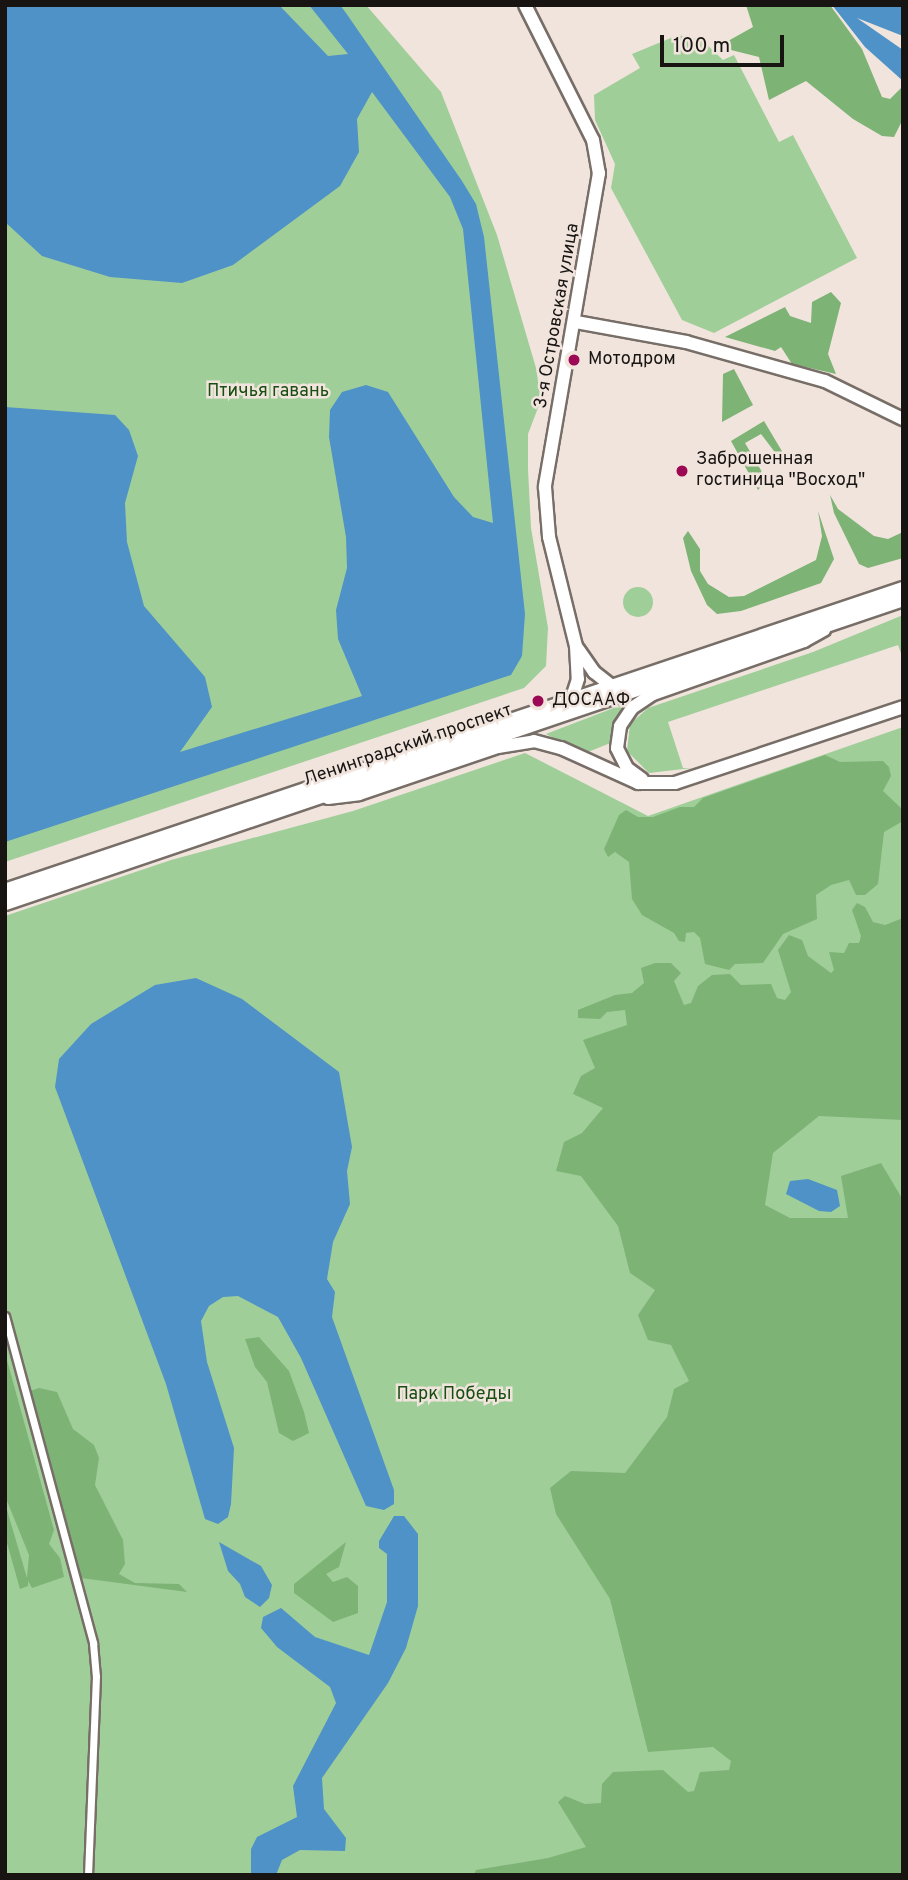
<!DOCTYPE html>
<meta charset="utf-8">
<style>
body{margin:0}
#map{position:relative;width:908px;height:1880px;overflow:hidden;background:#f0e4dd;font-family:Overpass,sans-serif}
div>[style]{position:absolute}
.green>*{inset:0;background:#a0ce99}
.round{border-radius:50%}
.forest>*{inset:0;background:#7db375}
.water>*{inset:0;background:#4e92c7}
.roads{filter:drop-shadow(2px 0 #786e68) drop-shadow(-2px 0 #786e68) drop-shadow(0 2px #786e68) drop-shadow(0 -2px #786e68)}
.pedestrian>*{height:7px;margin:-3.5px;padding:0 3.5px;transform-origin:3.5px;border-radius:3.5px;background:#fff}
.tertiary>*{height:12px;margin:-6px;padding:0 6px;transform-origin:6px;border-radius:6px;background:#fff}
.primary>*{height:14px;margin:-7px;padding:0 7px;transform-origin:7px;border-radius:7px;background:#fff}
.dots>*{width:19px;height:19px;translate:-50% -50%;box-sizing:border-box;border:4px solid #f0e4dd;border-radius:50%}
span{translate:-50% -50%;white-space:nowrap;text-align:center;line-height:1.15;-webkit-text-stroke:5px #f0e4dd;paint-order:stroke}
.street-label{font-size:18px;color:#181412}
.poi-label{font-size:18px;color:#181412}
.left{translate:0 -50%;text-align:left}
.park-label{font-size:18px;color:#184e11}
.frame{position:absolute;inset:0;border:7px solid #181412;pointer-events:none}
.scale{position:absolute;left:660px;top:35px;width:124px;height:32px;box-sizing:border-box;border:4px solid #181412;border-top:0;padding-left:9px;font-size:21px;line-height:24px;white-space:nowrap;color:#181412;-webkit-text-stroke:5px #f0e4dd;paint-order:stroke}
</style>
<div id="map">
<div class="green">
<i style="clip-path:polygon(5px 5px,366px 5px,441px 92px,497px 235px,536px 368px,541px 400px,528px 434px,528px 469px,531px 528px,548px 628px,546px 666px,524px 688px,5px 862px)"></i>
<i style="clip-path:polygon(678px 35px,702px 40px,723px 60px,734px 55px,779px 142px,793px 135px,857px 258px,714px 333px,682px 320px,611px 188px,615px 164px,595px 120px,594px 95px,640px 68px,632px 54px)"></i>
<i class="round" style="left:623px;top:587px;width:30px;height:30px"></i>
<i style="clip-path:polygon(903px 615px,903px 659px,898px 645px,668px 722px,683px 768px,692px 768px,649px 773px,627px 751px,630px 724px,648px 708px,813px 652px)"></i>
<i style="clip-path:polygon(637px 699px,613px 742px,583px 754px,546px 734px)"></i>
<i style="clip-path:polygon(903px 727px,903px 1875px,5px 1875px,5px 916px,171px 860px,353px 811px,525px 753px,648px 816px)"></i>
</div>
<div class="forest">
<i style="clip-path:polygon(746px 5px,830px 5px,862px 49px,882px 97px,890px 99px,903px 86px,903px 119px,894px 137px,882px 136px,853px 119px,806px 81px,769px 100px,759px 57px,727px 49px,728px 41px,753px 27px)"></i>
<i style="clip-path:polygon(831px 292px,841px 303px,828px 354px,836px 374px,792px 364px,781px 347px,775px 351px,725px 337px,785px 307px,790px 316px,811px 323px,812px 302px)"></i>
<i style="clip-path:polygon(734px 369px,753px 405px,722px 422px,723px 374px)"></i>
<i style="clip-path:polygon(764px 421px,786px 458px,780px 459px,761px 434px,745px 443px,762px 472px,763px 484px,758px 490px,731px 441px)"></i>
<i style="clip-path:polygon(830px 495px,838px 509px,874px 536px,888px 539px,903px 532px,903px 558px,868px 568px,859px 564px,834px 513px)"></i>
<i style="clip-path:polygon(818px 511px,834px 559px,821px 583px,741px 611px,717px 614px,707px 605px,691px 571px,683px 538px,688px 531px,700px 549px,700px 571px,708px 584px,729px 597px,744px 596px,816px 560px,822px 536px)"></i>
<i style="clip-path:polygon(825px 755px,840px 762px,883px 761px,889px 767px,891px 776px,883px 791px,902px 809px,903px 821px,884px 832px,878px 884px,865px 895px,856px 895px,849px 880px,831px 885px,816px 895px,817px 919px,783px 934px,763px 963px,735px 964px,729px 970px,705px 964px,700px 938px,694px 932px,686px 933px,685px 942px,679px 941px,674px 933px,642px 915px,632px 899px,629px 862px,615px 852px,608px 857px,604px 849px,619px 815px,626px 810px,638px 817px,653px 817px,680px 807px,694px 807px,703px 798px)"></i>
<i style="clip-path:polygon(857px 903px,865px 907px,873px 922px,885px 925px,903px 918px,903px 1120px,819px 1116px,773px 1153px,765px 1205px,790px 1218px,848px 1218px,841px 1176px,881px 1163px,903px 1200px,903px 1875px,474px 1875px,476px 1870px,548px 1858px,586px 1847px,558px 1802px,565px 1796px,585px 1804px,601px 1803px,602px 1784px,613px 1772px,663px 1770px,688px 1792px,694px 1791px,700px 1772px,729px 1770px,731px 1761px,713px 1747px,648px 1752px,610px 1599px,556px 1514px,550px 1488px,571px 1471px,625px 1473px,667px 1417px,674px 1389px,689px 1381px,671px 1345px,648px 1340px,638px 1315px,655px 1290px,630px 1273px,618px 1226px,581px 1176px,556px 1171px,564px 1142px,582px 1133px,603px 1108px,573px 1094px,581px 1076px,595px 1068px,583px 1040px,627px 1025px,625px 1010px,607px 1012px,600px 1019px,578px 1018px,578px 1010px,615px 995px,632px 993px,644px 983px,641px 968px,655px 963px,671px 963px,681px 973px,674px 981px,684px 1005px,691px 1003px,698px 986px,712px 975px,730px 974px,741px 985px,771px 984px,777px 998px,785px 1000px,791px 992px,778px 950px,789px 935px,802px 940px,808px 956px,831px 973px,834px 970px,829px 952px,844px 953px,849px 943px,859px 943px,861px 936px,852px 910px)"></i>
<i style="clip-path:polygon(259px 1337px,289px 1371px,304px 1412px,309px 1433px,293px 1441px,279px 1433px,267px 1382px,255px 1367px,245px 1339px)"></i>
<i style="clip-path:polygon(5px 1353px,54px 1530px,49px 1544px,60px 1558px,64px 1577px,32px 1588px,28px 1581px,28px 1586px,20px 1589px,5px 1536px,5px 1503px,27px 1578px,29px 1555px,5px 1496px)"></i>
<i style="clip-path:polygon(39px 1388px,57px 1392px,73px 1429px,94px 1445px,99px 1458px,95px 1485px,123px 1540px,125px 1564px,119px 1574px,135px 1583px,179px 1584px,187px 1592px,81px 1578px,30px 1391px)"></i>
<i style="clip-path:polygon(346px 1542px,339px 1567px,326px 1574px,333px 1582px,347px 1577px,358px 1586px,358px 1613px,333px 1622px,294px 1593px,294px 1584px)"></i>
</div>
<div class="water">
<i style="clip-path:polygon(5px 5px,279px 5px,328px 56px,348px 54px,309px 5px,340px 5px,346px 13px,462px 181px,476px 204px,484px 237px,525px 614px,522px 656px,511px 675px,5px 842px,5px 407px,115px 415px,129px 430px,138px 456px,125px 503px,127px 542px,144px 606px,205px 677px,212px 707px,180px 752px,362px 696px,338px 639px,336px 610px,347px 568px,346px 537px,329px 437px,330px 410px,342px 392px,366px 385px,388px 392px,454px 497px,473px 517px,493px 523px,463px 229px,450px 197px,372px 92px,357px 119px,359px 152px,340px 186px,233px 265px,182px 283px,110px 277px,42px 256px,5px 222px)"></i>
<i style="clip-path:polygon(832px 5px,903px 5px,903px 36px,857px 18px,903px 50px,903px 81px,865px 47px)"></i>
<i style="clip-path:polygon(196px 978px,242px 999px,339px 1072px,352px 1147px,347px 1171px,350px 1204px,333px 1242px,327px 1279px,335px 1292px,332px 1317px,394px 1490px,394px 1504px,384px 1510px,366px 1506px,301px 1358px,278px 1317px,238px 1296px,223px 1297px,209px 1306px,201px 1321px,207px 1362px,234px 1448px,231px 1504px,228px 1517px,218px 1524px,205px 1519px,166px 1384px,55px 1087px,59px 1059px,91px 1024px,155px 985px)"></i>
<i style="clip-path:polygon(808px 1179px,837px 1190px,840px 1206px,831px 1212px,819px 1211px,786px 1194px,790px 1181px)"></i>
<i style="clip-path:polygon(394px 1516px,404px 1516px,418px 1534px,418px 1606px,406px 1648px,388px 1683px,322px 1778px,324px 1809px,346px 1838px,345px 1851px,300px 1850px,282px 1860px,276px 1875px,251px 1875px,251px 1849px,257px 1837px,297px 1817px,293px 1786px,336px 1703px,330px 1687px,277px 1647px,261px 1628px,263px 1617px,281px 1608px,315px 1637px,369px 1655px,387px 1602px,387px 1554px,379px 1548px,379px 1541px)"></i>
<i style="clip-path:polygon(219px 1542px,261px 1566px,272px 1585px,269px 1598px,260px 1607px,245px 1597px,240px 1584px,228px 1571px)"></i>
</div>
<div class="roads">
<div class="pedestrian">
<i style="left:5px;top:1316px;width:339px;rotate:74.9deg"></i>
<i style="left:93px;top:1643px;width:33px;rotate:85deg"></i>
<i style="left:96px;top:1676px;width:199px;rotate:92.3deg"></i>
</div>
<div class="tertiary">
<i style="left:525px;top:5px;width:151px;rotate:63.3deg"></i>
<i style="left:593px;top:140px;width:34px;rotate:80deg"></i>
<i style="left:599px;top:173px;width:319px;rotate:99.8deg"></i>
<i style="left:545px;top:487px;width:50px;rotate:85.4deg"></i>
<i style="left:549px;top:537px;width:112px;rotate:76.1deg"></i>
<i style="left:576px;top:646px;width:33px;rotate:87deg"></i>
<i style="left:578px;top:679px;width:22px;rotate:108deg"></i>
<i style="left:576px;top:322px;width:112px;rotate:10.3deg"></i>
<i style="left:686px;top:342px;width:144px;rotate:15.7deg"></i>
<i style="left:825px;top:381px;width:87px;rotate:26deg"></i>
<i style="left:578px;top:649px;width:28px;rotate:55deg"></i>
<i style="left:594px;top:672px;width:23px;rotate:38deg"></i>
<i style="left:642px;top:779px;width:19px;rotate:-144deg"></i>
<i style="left:627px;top:768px;width:22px;rotate:-117deg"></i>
<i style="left:617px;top:748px;width:22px;rotate:-82deg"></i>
<i style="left:620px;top:726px;width:22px;rotate:-56deg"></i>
<i style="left:632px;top:708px;width:25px;rotate:-34deg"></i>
<i style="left:653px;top:694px;width:160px;rotate:-19.3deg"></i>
<i style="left:804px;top:641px;width:23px;rotate:-29deg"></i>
<i style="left:328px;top:798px;width:31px;rotate:-7deg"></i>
<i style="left:359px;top:794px;width:147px;rotate:-18.7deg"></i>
<i style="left:498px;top:747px;width:36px;rotate:-9deg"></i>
<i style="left:534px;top:741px;width:28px;rotate:15deg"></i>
<i style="left:561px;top:748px;width:85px;rotate:24.4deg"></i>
<i style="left:638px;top:783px;width:37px"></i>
<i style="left:675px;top:783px;width:240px;rotate:-18.4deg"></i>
</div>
<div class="primary">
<i style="left:5px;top:891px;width:947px;rotate:-18.59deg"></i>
<i style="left:5px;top:903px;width:948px;rotate:-18.7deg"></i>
</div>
</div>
<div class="dots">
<i style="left:574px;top:360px;background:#9d0854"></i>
<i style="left:682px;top:471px;background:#9d0854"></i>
<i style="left:538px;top:701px;background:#9d0854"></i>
</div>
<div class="street-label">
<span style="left:558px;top:316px;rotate:-80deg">3-я Островская улица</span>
<span style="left:408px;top:746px;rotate:-19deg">Ленинградский проспект</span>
</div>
<div class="poi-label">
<span class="left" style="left:588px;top:360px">Мотодром</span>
<span class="left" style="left:696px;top:471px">Заброшенная<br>гостиница "Восход"</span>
<span class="left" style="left:552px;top:701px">ДОСААФ</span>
</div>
<div class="park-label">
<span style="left:268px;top:392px">Птичья гавань</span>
<span style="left:454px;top:1395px">Парк Победы</span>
</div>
<div class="frame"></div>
<div class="scale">100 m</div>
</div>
